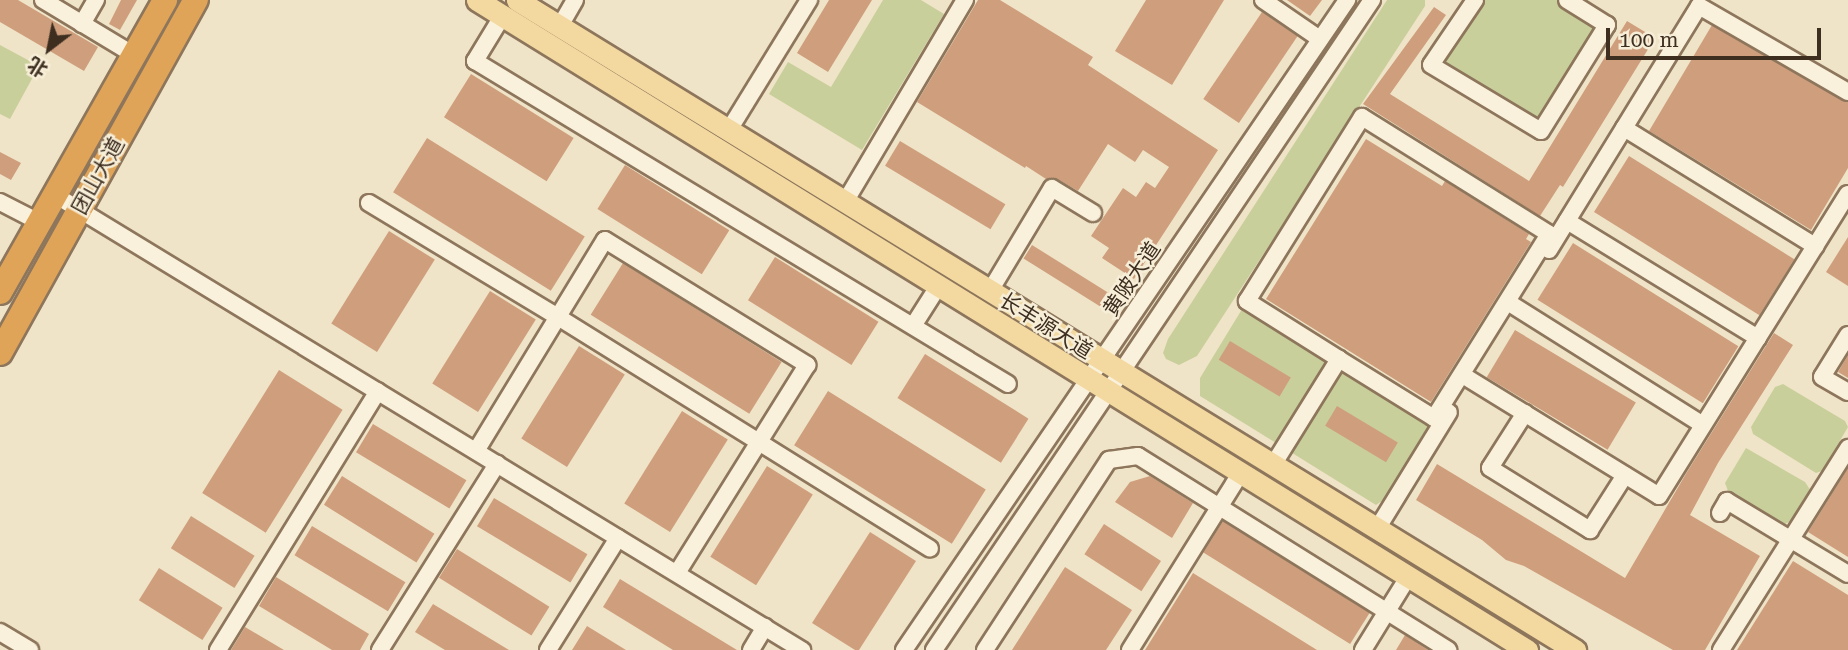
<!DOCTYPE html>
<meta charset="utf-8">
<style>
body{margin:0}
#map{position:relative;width:1848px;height:650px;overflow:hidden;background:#f0e4c8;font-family:"Roboto Serif","Noto Sans SC",serif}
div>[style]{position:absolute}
.green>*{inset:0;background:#c9cf9b}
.building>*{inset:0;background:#cf9f7d;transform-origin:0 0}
.roads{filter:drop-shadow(2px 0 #8d765c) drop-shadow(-2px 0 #8d765c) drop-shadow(0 2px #8d765c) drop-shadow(0 -2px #8d765c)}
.minor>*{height:16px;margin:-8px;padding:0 8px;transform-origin:8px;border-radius:8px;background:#faf1dc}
.major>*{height:21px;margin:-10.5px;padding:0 10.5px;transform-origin:10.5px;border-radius:10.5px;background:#f3d9a0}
.highway>*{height:24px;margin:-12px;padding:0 12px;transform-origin:12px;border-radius:12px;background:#e0a458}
span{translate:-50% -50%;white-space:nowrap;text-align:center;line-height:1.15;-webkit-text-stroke:5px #f7eed8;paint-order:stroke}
.street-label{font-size:21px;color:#3d2e20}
.north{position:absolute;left:14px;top:14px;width:70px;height:70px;-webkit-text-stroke:5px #f7eed8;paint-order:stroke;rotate:212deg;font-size:19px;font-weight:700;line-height:28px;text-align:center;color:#3d2e20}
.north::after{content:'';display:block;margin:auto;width:24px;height:32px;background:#3d2e20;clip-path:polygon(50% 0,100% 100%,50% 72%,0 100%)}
.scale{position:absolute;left:1606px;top:28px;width:215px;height:32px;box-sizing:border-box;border:4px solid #3d2e20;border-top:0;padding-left:9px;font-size:21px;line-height:24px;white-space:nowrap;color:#3d2e20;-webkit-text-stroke:5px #f7eed8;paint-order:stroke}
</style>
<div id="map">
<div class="green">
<i style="clip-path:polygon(883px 0,921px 0,944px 14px,862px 150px,769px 94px,788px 62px,831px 87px)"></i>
<i style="clip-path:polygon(1387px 0,1425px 0,1425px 6px,1197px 356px,1179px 365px,1166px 359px,1163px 353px,1168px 339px)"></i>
<i style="clip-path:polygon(1475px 0,1567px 0,1607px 25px,1541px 131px,1431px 65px)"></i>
<i style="clip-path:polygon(0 45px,39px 66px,10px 119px,0 114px)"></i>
<i style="clip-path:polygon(1247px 301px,1434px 418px,1386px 498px,1376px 505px,1200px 396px,1200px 378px)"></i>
<i style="clip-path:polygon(1783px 384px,1845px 421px,1848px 427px,1822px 471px,1816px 473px,1753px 434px,1751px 427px,1775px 387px)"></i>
<i style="clip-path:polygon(1746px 448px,1805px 482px,1811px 491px,1795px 519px,1785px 524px,1728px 491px,1725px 483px)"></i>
</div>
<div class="building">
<i style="clip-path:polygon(0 0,18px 0,98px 47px,84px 71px,0 22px)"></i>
<i style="clip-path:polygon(121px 0,137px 0,120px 30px,109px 24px)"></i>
<i style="clip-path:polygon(829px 0,872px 0,828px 72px,797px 53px)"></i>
<i style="clip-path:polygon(978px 0,1000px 0,1093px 57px,1088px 65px,1218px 150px,1134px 279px,1102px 258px,1109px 248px,1091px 236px,1123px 188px,1136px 197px,1146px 182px,1155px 188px,1169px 167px,1143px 150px,1135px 162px,1108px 144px,1078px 191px,1057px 179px,1046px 179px,1026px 166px,1025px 168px,917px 102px)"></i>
<i style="clip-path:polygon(1146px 0,1224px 0,1172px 85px,1115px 51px)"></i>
<i style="clip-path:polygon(1287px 0,1322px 0,1310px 16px)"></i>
<i style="clip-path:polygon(1434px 7px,1446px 15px,1390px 94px,1529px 181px,1627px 21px,1655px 38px,1563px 187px,1560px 185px,1540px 216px,1363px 104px)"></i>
<i style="left:1262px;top:12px;width:43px;height:105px;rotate:34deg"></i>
<i style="clip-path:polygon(1712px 25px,1848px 102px,1848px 168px,1811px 230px,1649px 131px)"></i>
<i style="left:471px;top:74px;width:121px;height:51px;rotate:32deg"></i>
<i style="left:427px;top:138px;width:186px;height:64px;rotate:32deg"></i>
<i style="clip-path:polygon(1366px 139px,1442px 186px,1445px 181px,1529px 234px,1526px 239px,1531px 242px,1431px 402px,1266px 299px)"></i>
<i style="left:900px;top:141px;width:123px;height:29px;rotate:31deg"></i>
<i style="clip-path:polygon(0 152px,21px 163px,11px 180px,0 174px)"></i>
<i style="left:1629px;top:156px;width:195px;height:66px;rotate:32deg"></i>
<i style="left:625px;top:165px;width:123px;height:52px;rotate:32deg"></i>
<i style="left:389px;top:231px;width:54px;height:109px;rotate:32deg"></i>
<i style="clip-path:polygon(1848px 237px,1848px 286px,1826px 272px)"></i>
<i style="left:1573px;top:243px;width:195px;height:67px;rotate:32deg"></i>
<i style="left:1032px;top:245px;width:98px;height:16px;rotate:32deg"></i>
<i style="left:775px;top:257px;width:122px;height:51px;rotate:32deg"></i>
<i style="left:623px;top:263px;width:187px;height:61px;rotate:32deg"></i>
<i style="left:490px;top:291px;width:54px;height:109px;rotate:32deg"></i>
<i style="left:1515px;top:330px;width:141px;height:55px;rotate:31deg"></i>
<i style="clip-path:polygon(1774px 333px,1793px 345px,1718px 463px,1690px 515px,1760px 556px,1705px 650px,1673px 650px,1524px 566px,1506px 560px,1482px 540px,1416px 500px,1437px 464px,1625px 578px,1687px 472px)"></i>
<i style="left:1230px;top:341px;width:71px;height:22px;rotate:31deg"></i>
<i style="left:579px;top:346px;width:54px;height:109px;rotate:32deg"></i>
<i style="left:925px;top:354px;width:122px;height:52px;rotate:32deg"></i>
<i style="clip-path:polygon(1848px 355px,1848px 378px,1838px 372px)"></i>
<i style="left:279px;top:370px;width:75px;height:145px;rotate:32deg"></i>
<i style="left:828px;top:391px;width:186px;height:64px;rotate:32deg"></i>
<i style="left:1337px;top:406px;width:71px;height:23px;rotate:31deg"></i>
<i style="left:682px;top:411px;width:54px;height:109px;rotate:32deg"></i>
<i style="left:373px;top:424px;width:109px;height:33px;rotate:31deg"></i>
<i style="left:767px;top:466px;width:54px;height:107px;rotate:32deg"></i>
<i style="clip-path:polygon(1848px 468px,1848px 557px,1808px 532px)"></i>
<i style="left:342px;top:476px;width:109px;height:34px;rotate:32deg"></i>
<i style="clip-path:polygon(1150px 476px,1193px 503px,1172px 538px,1115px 502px,1130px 482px)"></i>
<i style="left:494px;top:498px;width:109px;height:33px;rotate:31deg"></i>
<i style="left:191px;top:516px;width:75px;height:38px;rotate:32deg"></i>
<i style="left:1223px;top:521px;width:173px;height:37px;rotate:32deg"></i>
<i style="left:1104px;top:524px;width:68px;height:36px;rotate:33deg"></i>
<i style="left:312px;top:526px;width:109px;height:34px;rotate:31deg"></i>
<i style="clip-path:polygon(870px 532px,916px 561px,859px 650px,855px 650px,812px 623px)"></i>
<i style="left:457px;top:549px;width:109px;height:34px;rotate:32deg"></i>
<i style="clip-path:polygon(1793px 561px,1848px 595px,1848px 650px,1737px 650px)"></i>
<i style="clip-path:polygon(1065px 567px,1132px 610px,1106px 650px,1012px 650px)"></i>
<i style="left:159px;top:568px;width:75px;height:38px;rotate:32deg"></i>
<i style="clip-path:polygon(1193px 573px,1317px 650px,1145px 650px)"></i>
<i style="clip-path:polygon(276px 577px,369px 634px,360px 650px,332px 650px,259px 606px)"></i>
<i style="clip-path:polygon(620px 579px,737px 650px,673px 650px,603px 607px)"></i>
<i style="clip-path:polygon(433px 604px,509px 650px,445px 650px,415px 632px)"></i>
<i style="clip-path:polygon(587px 626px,626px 650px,572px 650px)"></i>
<i style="clip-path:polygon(245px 627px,284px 650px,231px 650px)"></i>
<i style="clip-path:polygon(1405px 635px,1428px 650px,1396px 650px)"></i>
</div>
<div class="roads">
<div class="minor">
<i style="left:43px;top:0;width:106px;rotate:31.1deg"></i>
<i style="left:1263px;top:0;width:69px;rotate:34.4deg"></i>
<i style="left:1475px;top:0;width:78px;rotate:124.1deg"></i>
<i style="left:1431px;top:65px;width:128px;rotate:31deg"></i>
<i style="left:1541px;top:131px;width:125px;rotate:-58.1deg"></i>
<i style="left:1607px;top:25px;width:47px;rotate:-148deg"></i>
<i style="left:503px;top:15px;width:54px;rotate:121.3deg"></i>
<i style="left:475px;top:61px;width:623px;rotate:31.22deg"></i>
<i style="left:82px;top:24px;width:28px;rotate:-60deg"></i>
<i style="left:560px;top:26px;width:30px;rotate:-60deg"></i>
<i style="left:1624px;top:128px;width:225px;rotate:31.7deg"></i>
<i style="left:729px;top:130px;width:153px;rotate:-58.4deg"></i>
<i style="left:55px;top:195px;width:875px;rotate:31.35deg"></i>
<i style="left:0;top:202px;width:44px;rotate:27.1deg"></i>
<i style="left:845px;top:202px;width:235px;rotate:-59.3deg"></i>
<i style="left:369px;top:203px;width:221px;rotate:31.1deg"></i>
<i style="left:558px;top:317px;width:438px;rotate:31.9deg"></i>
<i style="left:1567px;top:221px;width:224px;rotate:31.5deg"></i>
<i style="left:1549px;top:250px;width:286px;rotate:-58.4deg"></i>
<i style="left:1699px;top:6px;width:172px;rotate:30deg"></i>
<i style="left:990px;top:291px;width:120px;rotate:-59deg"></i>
<i style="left:1052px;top:188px;width:48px;rotate:31.4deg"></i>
<i style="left:1514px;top:306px;width:223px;rotate:32.2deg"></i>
<i style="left:913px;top:326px;width:49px;rotate:-57.6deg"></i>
<i style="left:1848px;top:335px;width:49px;rotate:121.8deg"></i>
<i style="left:1822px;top:377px;width:30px;rotate:30deg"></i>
<i style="left:1469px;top:379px;width:223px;rotate:31.6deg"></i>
<i style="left:1659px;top:496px;width:356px;rotate:-58deg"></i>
<i style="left:1525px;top:413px;width:65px;rotate:122.5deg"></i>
<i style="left:1490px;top:468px;width:118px;rotate:31.8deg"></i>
<i style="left:1590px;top:530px;width:65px;rotate:-57.5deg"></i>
<i style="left:476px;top:451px;width:247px;rotate:-58.6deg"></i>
<i style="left:605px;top:240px;width:238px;rotate:31.7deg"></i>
<i style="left:807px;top:365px;width:245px;rotate:122deg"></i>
<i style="left:1273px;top:465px;width:125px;rotate:-58.1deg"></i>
<i style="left:1339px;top:359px;width:109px;rotate:-147.8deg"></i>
<i style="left:1247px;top:301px;width:217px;rotate:-58deg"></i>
<i style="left:1362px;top:117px;width:221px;rotate:32deg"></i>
<i style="left:1549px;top:234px;width:217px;rotate:122deg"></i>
<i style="left:1434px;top:418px;width:112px;rotate:-148.2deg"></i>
<i style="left:1720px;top:513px;width:14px;rotate:-60deg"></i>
<i style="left:1727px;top:501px;width:141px;rotate:31.1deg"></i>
<i style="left:1377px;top:529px;width:137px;rotate:-58.4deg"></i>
<i style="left:0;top:632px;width:35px;rotate:31deg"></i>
<i style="left:218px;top:650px;width:304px;rotate:-58.3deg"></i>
<i style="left:380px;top:650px;width:220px;rotate:-57.8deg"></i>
<i style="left:548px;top:650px;width:132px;rotate:-58deg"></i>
<i style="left:751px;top:650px;width:27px;rotate:-59deg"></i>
<i style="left:904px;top:650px;width:787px;rotate:-55.72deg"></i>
<i style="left:934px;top:650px;width:784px;rotate:-56.03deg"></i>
<i style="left:985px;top:650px;width:227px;rotate:-56.9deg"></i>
<i style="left:1109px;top:460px;width:29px;rotate:-8deg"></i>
<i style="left:1138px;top:456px;width:366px;rotate:32deg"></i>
<i style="left:1130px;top:650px;width:208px;rotate:-58deg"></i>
<i style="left:1363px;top:650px;width:86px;rotate:-58.3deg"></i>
<i style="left:1721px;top:650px;width:239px;rotate:-57.8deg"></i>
</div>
<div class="major">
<i style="left:477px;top:0;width:1235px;rotate:31.76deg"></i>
<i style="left:517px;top:0;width:1242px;rotate:31.57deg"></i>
</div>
<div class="highway">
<i style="left:0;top:292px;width:335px;rotate:-60.5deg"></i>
<i style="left:0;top:353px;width:404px;rotate:-61deg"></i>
</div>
</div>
<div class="street-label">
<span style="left:98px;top:176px;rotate:-61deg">团山大道</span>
<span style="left:1132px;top:279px;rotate:-56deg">黄陂大道</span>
<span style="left:1046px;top:326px;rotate:32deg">长丰源大道</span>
</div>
<div class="north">北</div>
<div class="scale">100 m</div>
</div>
